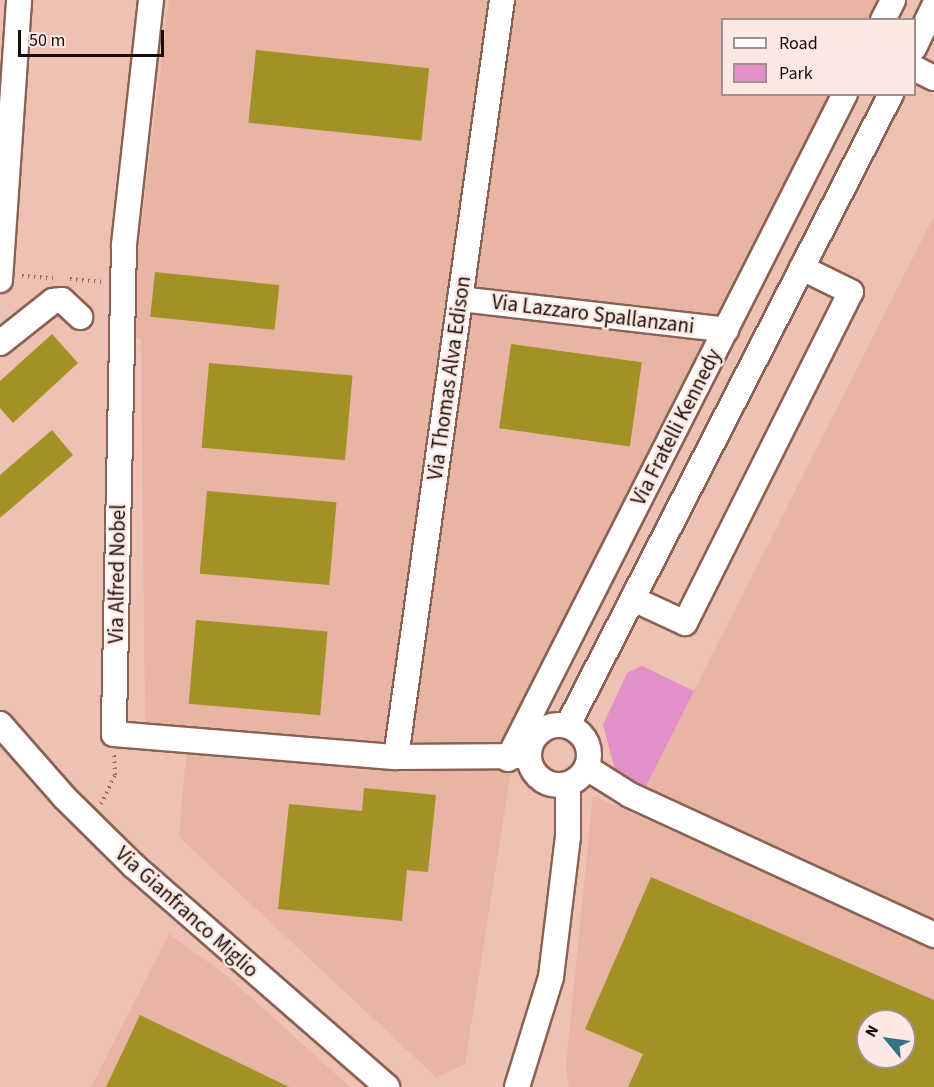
<!DOCTYPE html>
<style>
body{margin:0}
#map{position:relative;width:934px;height:1087px;overflow:hidden;background:#efc1b2;font-family:"Source Sans 3",sans-serif}
div>[style]{position:absolute}
.built>*{inset:0;background:#e8b4a3}
.green>*{inset:0;background:#e38fc9}
.building>*{inset:0;background:#a39126;transform-origin:0 0}
.path>*{height:4px;margin-top:-2px;transform-origin:0;background:repeating-linear-gradient(90deg,#8d6d63 0 1.5px,transparent 0 6px)}
.roads{filter:drop-shadow(2px 0 #8a6255) drop-shadow(-2px 0 #8a6255) drop-shadow(0 2px #8a6255) drop-shadow(0 -2px #8a6255)}
.minor>*{height:24px;margin:-12px;padding:0 12px;transform-origin:12px;border-radius:12px;background:#fff}
.minor>.ring{margin:-12px;padding:0;box-sizing:content-box;background:none;border:24px solid #fff;border-radius:50%}
span{translate:-50% -50%;white-space:nowrap;text-align:center;line-height:1.15;-webkit-text-stroke:5px #fce9e3;paint-order:stroke}
.street-label{font-size:21px;color:#1b0c07}
.legend{position:absolute;left:721px;top:18px;width:195px;height:78px;box-sizing:border-box;background:#fce9e3;border:2px solid #a2918b;margin:0;padding:8px 10px;list-style:none;font-size:18px;color:#1b0c07}
.legend li{display:flex;align-items:center;gap:12px;height:30px}
.legend b{width:30px;border:2px solid #a2918b}
.north{position:absolute;left:856px;top:1009px;width:60px;height:60px;box-sizing:border-box;background:#fce9e3;border:2px solid #a2918b;border-radius:50%;rotate:299deg;font-size:16px;font-weight:700;line-height:24px;text-align:center;color:#1b0c07}
.north::after{content:'';display:block;margin:auto;width:21px;height:27px;background:#327386;clip-path:polygon(50% 0,100% 100%,50% 72%,0 100%)}
.scale{position:absolute;left:18px;top:30px;width:146px;height:27px;box-sizing:border-box;border:3px solid #1b0c07;border-top:0;padding-left:8px;font-size:18px;line-height:21px;white-space:nowrap;color:#1b0c07;-webkit-text-stroke:4px #fce9e3;paint-order:stroke}
</style>
<div id="map">
<div class="built">
<i style="clip-path:polygon(169px 0,886px 0,876px 19px,722px 20px,722px 94px,838px 95px,518px 726px,465px 1064px,436px 1077px,179px 837px,186px 755px,145px 720px,141px 339px,128px 335px)"></i>
<i style="clip-path:polygon(934px 216px,934px 919px,646px 786px)"></i>
<i style="clip-path:polygon(evenodd,593px 796px,934px 947px,934px 1087px,569px 1087px,566px 1067px,593px 796px,868px 1021px,904px 1021px,904px 1057px,868px 1057px,868px 1021px)"></i>
<i style="clip-path:polygon(169px 934px,226px 975px,350px 1087px,91px 1087px)"></i>
</div>
<div class="green">
<i style="clip-path:polygon(642px 666px,694px 691px,646px 786px,616px 773px,603px 725px,627px 673px)"></i>
</div>
<div class="building">
<i style="left:256px;top:50px;width:174px;height:73px;rotate:6deg"></i>
<i style="left:155px;top:272px;width:125px;height:45px;rotate:6deg"></i>
<i style="clip-path:polygon(52px 334px,78px 363px,13px 423px,0 408px,0 381px)"></i>
<i style="left:511px;top:344px;width:132px;height:85px;rotate:8deg"></i>
<i style="left:209px;top:363px;width:144px;height:85px;rotate:5deg"></i>
<i style="clip-path:polygon(52px 430px,73px 455px,0 518px,0 475px)"></i>
<i style="left:207px;top:491px;width:130px;height:83px;rotate:5deg"></i>
<i style="left:196px;top:620px;width:132px;height:84px;rotate:5deg"></i>
<i style="clip-path:polygon(364px 788px,436px 795px,428px 872px,407px 870px,402px 921px,278px 909px,289px 804px,362px 811px)"></i>
<i style="clip-path:polygon(evenodd,651px 877px,934px 1000px,934px 1087px,628px 1087px,643px 1054px,585px 1029px,651px 877px,868px 1021px,904px 1021px,904px 1057px,868px 1057px,868px 1021px)"></i>
<i style="clip-path:polygon(140px 1015px,289px 1087px,106px 1087px)"></i>
</div>
<div class="path">
<i style="left:22px;top:276px;width:31px;rotate:4deg"></i>
<i style="left:70px;top:279px;width:34px;rotate:5deg"></i>
<i style="left:101px;top:804px;width:32px;rotate:-64deg"></i>
<i style="left:115px;top:775px;width:20px;rotate:-93deg"></i>
</div>
<div class="roads">
<div class="minor">
<i style="left:151px;top:0;width:246px;rotate:96.3deg"></i>
<i style="left:124px;top:245px;width:489px;rotate:91.2deg"></i>
<i style="left:114px;top:734px;width:283px;rotate:4.7deg"></i>
<i style="left:396px;top:757px;width:133px;rotate:-0.4deg"></i>
<i style="left:883px;top:20px;width:22px;rotate:-63deg"></i>
<i style="left:914px;top:48px;width:47px;rotate:-64.5deg"></i>
<i style="left:914px;top:68px;width:22px;rotate:27deg"></i>
<i style="left:0;top:280px;width:281px;rotate:-86.1deg"></i>
<i style="left:460px;top:299px;width:268px;rotate:6.6deg"></i>
<i style="left:0;top:343px;width:68px;rotate:-38.4deg"></i>
<i style="left:53px;top:301px;width:9px;rotate:-6deg"></i>
<i style="left:62px;top:300px;width:25px;rotate:43deg"></i>
<i style="left:633px;top:599px;width:57px;rotate:24.8deg"></i>
<i style="left:685px;top:623px;width:370px;rotate:-63.4deg"></i>
<i style="left:851px;top:292px;width:55px;rotate:-153.9deg"></i>
<i style="left:0;top:724px;width:98px;rotate:48.7deg"></i>
<i style="left:65px;top:798px;width:97px;rotate:44.6deg"></i>
<i style="left:134px;top:866px;width:336px;rotate:41.1deg"></i>
<i class="ring" style="left:529px;top:725px;width:36px;height:36px"></i>
<i style="left:568px;top:725px;width:709px;rotate:-62.89deg"></i>
<i style="left:396px;top:757px;width:764px;rotate:-82.03deg"></i>
<i style="left:508px;top:759px;width:746px;rotate:-63.13deg"></i>
<i style="left:587px;top:768px;width:51px;rotate:32.1deg"></i>
<i style="left:630px;top:795px;width:335px;rotate:24.7deg"></i>
<i style="left:517px;top:1087px;width:115px;rotate:-72.8deg"></i>
<i style="left:551px;top:977px;width:141px;rotate:-83.1deg"></i>
<i style="left:568px;top:837px;width:53px;rotate:-90deg"></i>
</div>
</div>
<div class="street-label">
<span style="left:593px;top:314px;rotate:7deg">Via Lazzaro Spallanzani</span>
<span style="left:449px;top:378px;rotate:-82deg">Via Thomas Alva Edison</span>
<span style="left:676px;top:427px;rotate:-63deg">Via Fratelli Kennedy</span>
<span style="left:117px;top:574px;rotate:-89deg">Via Alfred Nobel</span>
<span style="left:187px;top:912px;rotate:42deg">Via Gianfranco Miglio</span>
</div>
<ul class="legend">
<li><b style="height:8px;background:#fff"></b>Road</li>
<li><b style="height:16px;background:#e38fc9"></b>Park</li>
</ul>
<div class="north">N</div>
<div class="scale">50 m</div>
</div>
